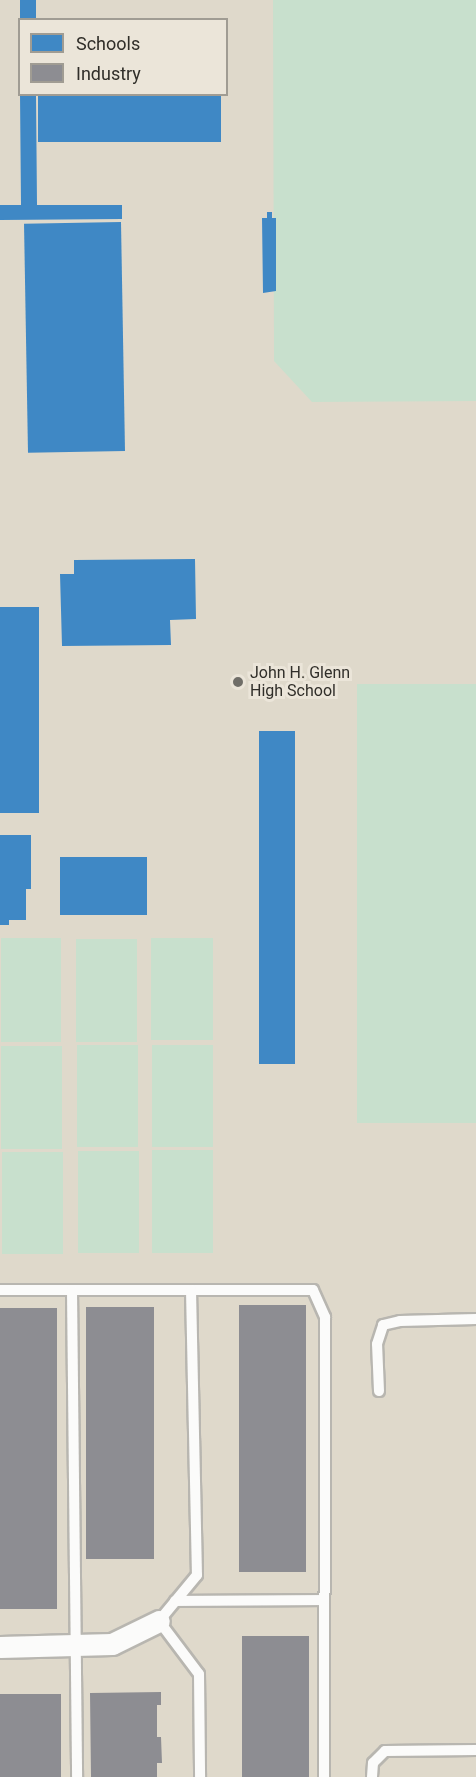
<!DOCTYPE html>
<style>
body{margin:0}
#map{position:relative;width:476px;height:1777px;overflow:hidden;background:#e7e4dd;font-family:Roboto,sans-serif}
div>[style]{position:absolute}
.built>*{inset:0;background:#dfd9cb}
.green>*{inset:0;background:#c8e0cd;transform-origin:0 0}
.schools>*{inset:0;background:#3f88c5;transform-origin:0 0}
.industry>*{inset:0;background:#8d8d92;transform-origin:0 0}
.roads{filter:drop-shadow(2px 0 #b8b6b0) drop-shadow(-2px 0 #b8b6b0) drop-shadow(0 2px #b8b6b0) drop-shadow(0 -2px #b8b6b0)}
.lane>*{height:10px;margin:-5px;padding:0 5px;transform-origin:5px;border-radius:5px;background:#fbfbfa}
.street>*{height:21px;margin:-10.5px;padding:0 10.5px;transform-origin:10.5px;border-radius:10.5px;background:#fbfbfa}
.dots>*{width:16px;height:16px;translate:-50% -50%;box-sizing:border-box;border:3px solid #ebe5d9;border-radius:50%}
span{translate:-50% -50%;white-space:nowrap;text-align:center;line-height:1.15;-webkit-text-stroke:6px #ebe5d9;paint-order:stroke}
.poi-label{font-size:16px;color:#302e29}
.left{translate:0 -50%;text-align:left}
.legend{position:absolute;left:18px;top:18px;width:210px;height:78px;box-sizing:border-box;background:#ebe5d9;border:2px solid #a09c93;margin:0;padding:8px 10px;list-style:none;font-size:18px;color:#302e29}
.legend li{display:flex;align-items:center;gap:12px;height:30px}
.legend b{width:30px;border:2px solid #a09c93}
</style>
<div id="map">
<div class="built">
<i style="clip-path:polygon(evenodd,0 0,476px 0,476px 1777px,0 1777px,0 0,20px 20px,226px 20px,226px 94px,20px 94px,20px 20px)"></i>
</div>
<div class="green">
<i style="clip-path:polygon(273px 0,476px 0,476px 401px,312px 402px,274px 361px)"></i>
<i style="left:476px;top:684px;width:439px;height:119px;rotate:90deg"></i>
<i style="left:1px;top:938px;width:60px;height:104px"></i>
<i style="left:151px;top:938px;width:62px;height:102px"></i>
<i style="left:76px;top:939px;width:61px;height:103px"></i>
<i style="left:77px;top:1045px;width:61px;height:102px"></i>
<i style="left:152px;top:1045px;width:61px;height:102px"></i>
<i style="left:1px;top:1046px;width:61px;height:103px"></i>
<i style="left:152px;top:1150px;width:61px;height:103px"></i>
<i style="left:78px;top:1151px;width:61px;height:102px"></i>
<i style="left:2px;top:1152px;width:61px;height:102px"></i>
</div>
<div class="schools">
<i style="left:20px;top:0;width:16px;height:20px"></i>
<i style="clip-path:polygon(20px 94px,36px 94px,37px 205px,122px 205px,122px 219px,0 220px,0 205px,21px 205px)"></i>
<i style="left:38px;top:94px;width:183px;height:48px"></i>
<i style="clip-path:polygon(267px 212px,272px 212px,272px 218px,276px 218px,276px 291px,263px 293px,262px 218px,267px 218px)"></i>
<i style="left:121px;top:222px;width:229px;height:97px;rotate:89deg"></i>
<i style="clip-path:polygon(195px 559px,196px 619px,170px 620px,171px 645px,62px 646px,60px 574px,74px 574px,74px 560px)"></i>
<i style="left:0;top:607px;width:39px;height:206px"></i>
<i style="left:259px;top:731px;width:36px;height:333px"></i>
<i style="clip-path:polygon(0 835px,31px 835px,31px 889px,26px 889px,26px 920px,9px 920px,9px 925px,0 925px)"></i>
<i style="left:60px;top:857px;width:87px;height:58px"></i>
</div>
<div class="industry">
<i style="left:306px;top:1305px;width:267px;height:67px;rotate:90deg"></i>
<i style="left:86px;top:1307px;width:68px;height:252px"></i>
<i style="left:57px;top:1308px;width:301px;height:57px;rotate:90deg"></i>
<i style="left:309px;top:1636px;width:141px;height:67px;rotate:90deg"></i>
<i style="clip-path:polygon(161px 1692px,161px 1705px,157px 1705px,157px 1737px,161px 1737px,162px 1763px,157px 1763px,157px 1777px,91px 1777px,90px 1693px)"></i>
<i style="left:0;top:1694px;width:61px;height:83px"></i>
</div>
<div class="roads">
<div class="lane">
<i style="left:0;top:1290px;width:313px"></i>
<i style="left:313px;top:1290px;width:30px;rotate:66deg"></i>
<i style="left:325px;top:1317px;width:460px;rotate:90.1deg"></i>
<i style="left:72px;top:1290px;width:487px;rotate:89.4deg"></i>
<i style="left:191px;top:1290px;width:285px;rotate:88.8deg"></i>
<i style="left:197px;top:1575px;width:60px;rotate:129.6deg"></i>
<i style="left:159px;top:1621px;width:66px;rotate:53deg"></i>
<i style="left:199px;top:1674px;width:103px;rotate:89.4deg"></i>
<i style="left:379px;top:1391px;width:47px;rotate:-92.4deg"></i>
<i style="left:377px;top:1344px;width:20px;rotate:-72deg"></i>
<i style="left:383px;top:1325px;width:17px;rotate:-13deg"></i>
<i style="left:400px;top:1321px;width:76px;rotate:-1.5deg"></i>
<i style="left:175px;top:1601px;width:149px;rotate:-0.4deg"></i>
<i style="left:372px;top:1777px;width:14px;rotate:-86deg"></i>
<i style="left:373px;top:1763px;width:17px;rotate:-45deg"></i>
<i style="left:385px;top:1751px;width:91px;rotate:-0.6deg"></i>
</div>
<div class="street">
<i style="left:0;top:1647px;width:112px;rotate:-1.5deg"></i>
<i style="left:112px;top:1644px;width:52px;rotate:-26.1deg"></i>
</div>
</div>
<div class="dots">
<i style="left:238px;top:682px;background:#706e68"></i>
</div>
<div class="poi-label">
<span class="left" style="left:250px;top:682px">John H. Glenn<br>High School</span>
</div>
<ul class="legend">
<li><b style="height:16px;background:#3f88c5"></b>Schools</li>
<li><b style="height:16px;background:#8d8d92"></b>Industry</li>
</ul>
</div>
